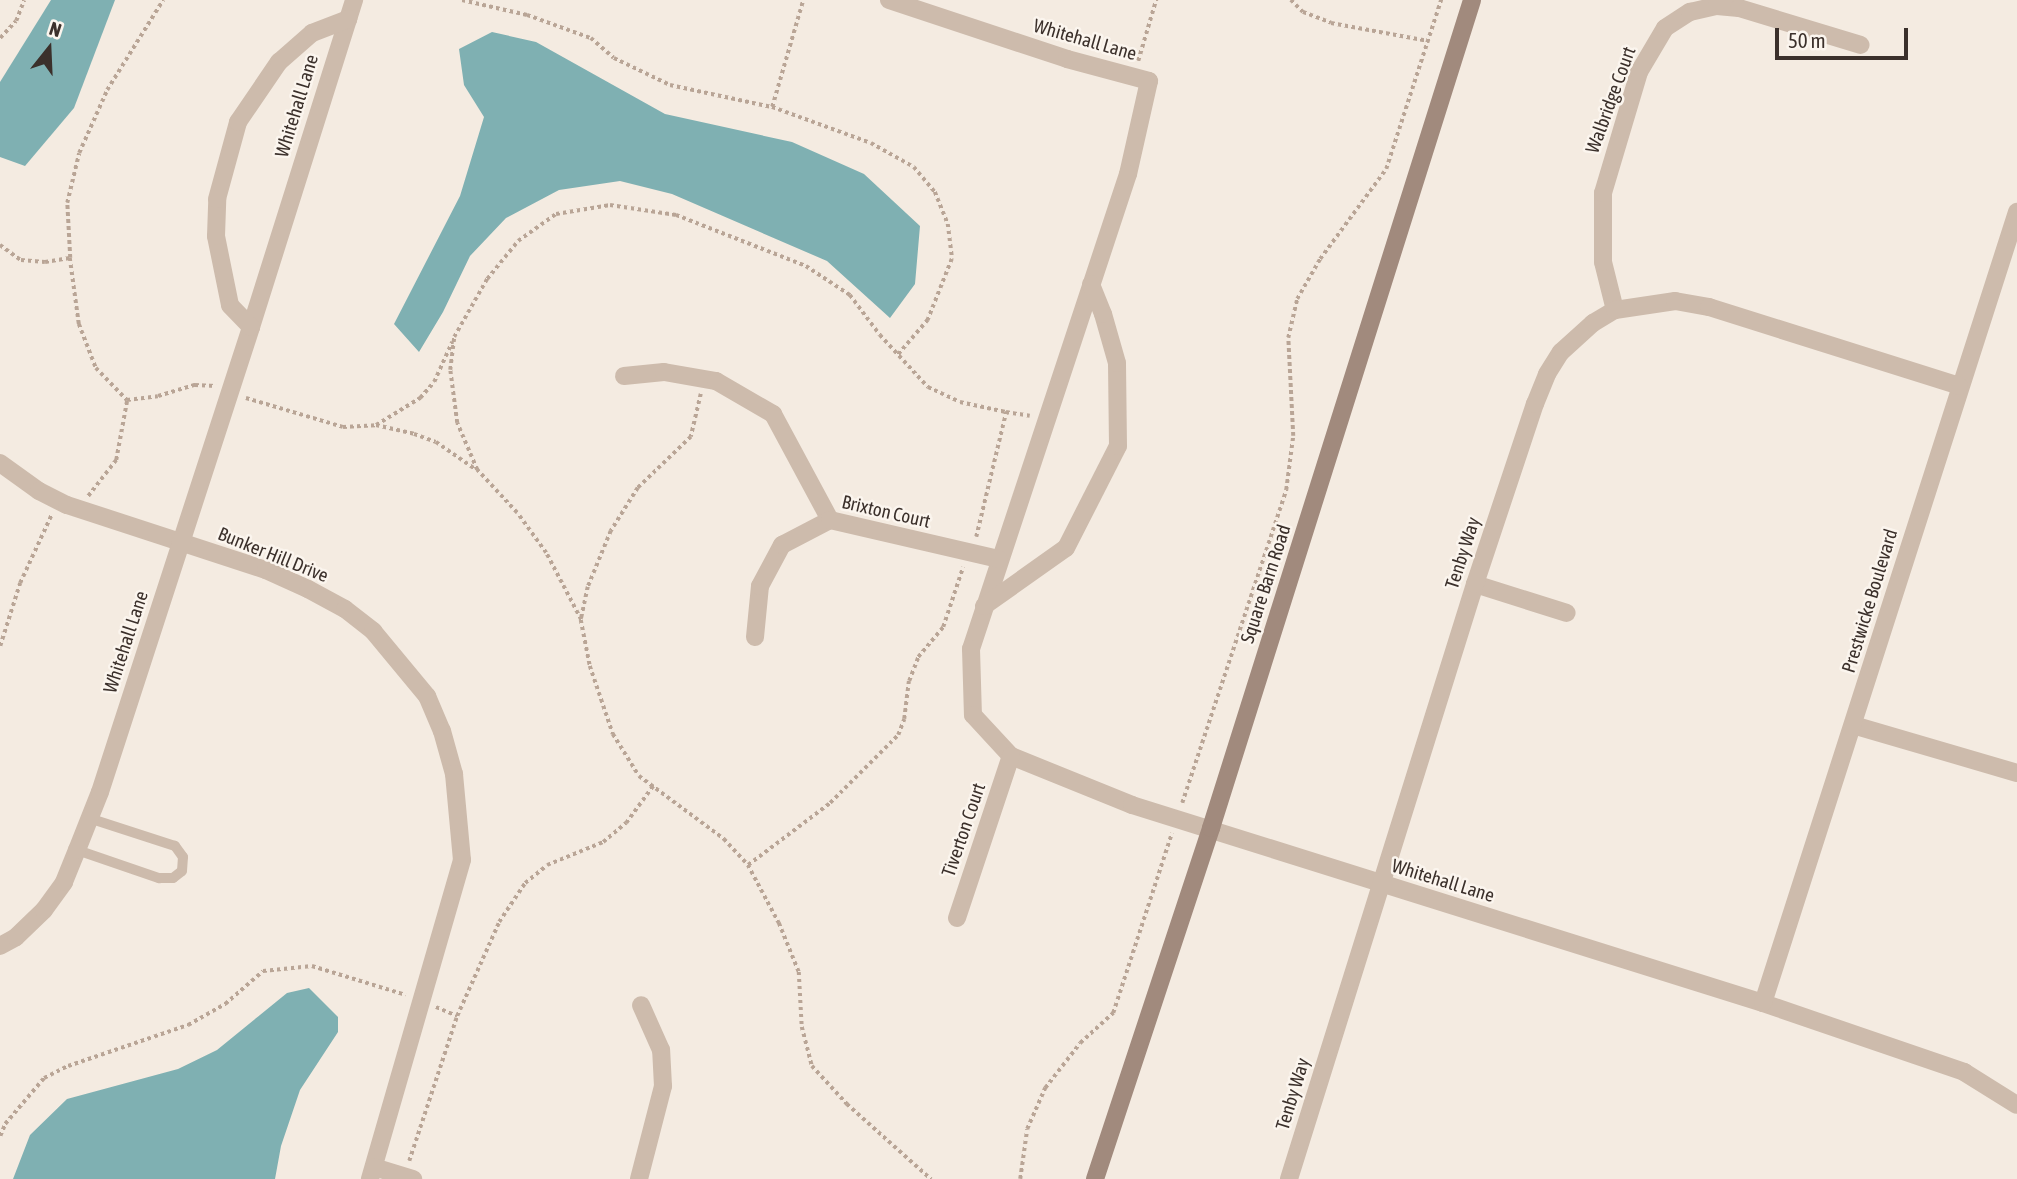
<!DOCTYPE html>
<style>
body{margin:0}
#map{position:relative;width:2017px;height:1179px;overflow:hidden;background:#f4ebe1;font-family:"Asap Condensed",sans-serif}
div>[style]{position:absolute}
.water>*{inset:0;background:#7fb0b2}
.path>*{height:3.5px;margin-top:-1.75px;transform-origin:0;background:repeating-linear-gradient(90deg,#b9a596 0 3.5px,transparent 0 7px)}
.lane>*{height:10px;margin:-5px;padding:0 5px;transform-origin:5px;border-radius:5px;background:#cdbbac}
.street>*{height:18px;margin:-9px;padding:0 9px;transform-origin:9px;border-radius:9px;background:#cdbbac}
.secondary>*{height:18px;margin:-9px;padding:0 9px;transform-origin:9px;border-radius:9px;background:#a18a7d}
span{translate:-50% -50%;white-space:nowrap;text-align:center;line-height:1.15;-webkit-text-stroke:5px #fbf5ee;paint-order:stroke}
.street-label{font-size:19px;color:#3b302b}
.north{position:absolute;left:14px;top:14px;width:70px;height:70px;-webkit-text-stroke:5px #fbf5ee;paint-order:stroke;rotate:18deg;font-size:19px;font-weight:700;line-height:28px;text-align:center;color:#3b302b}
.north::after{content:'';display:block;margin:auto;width:24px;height:32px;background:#3b302b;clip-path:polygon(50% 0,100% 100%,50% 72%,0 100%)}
.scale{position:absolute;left:1775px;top:28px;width:133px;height:32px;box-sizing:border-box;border:4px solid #3b302b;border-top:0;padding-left:9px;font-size:21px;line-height:24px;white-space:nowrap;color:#3b302b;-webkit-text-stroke:5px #fbf5ee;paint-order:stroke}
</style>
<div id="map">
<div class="water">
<i style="clip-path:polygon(51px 0,115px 0,74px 108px,25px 166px,0 157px,0 82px)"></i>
<i style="clip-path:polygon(492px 32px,536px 42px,665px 114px,792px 142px,864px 174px,920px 226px,915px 284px,890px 318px,827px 261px,672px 194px,620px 181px,559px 190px,506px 218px,470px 256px,443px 312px,419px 352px,394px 324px,460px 196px,484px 117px,464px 85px,459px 49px)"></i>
<i style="clip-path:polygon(309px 988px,338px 1017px,338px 1032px,300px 1090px,281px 1146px,275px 1179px,13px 1179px,30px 1135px,67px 1099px,178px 1069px,217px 1050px,287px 993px)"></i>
</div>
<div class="path">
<i style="left:462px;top:0;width:67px;rotate:13deg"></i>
<i style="left:527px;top:15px;width:68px;rotate:19.8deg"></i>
<i style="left:591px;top:38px;width:30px;rotate:41deg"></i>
<i style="left:614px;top:58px;width:62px;rotate:25.7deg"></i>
<i style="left:670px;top:85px;width:104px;rotate:12.2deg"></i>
<i style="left:772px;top:107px;width:105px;rotate:20deg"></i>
<i style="left:871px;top:143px;width:49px;rotate:29.2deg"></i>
<i style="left:914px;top:167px;width:33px;rotate:50deg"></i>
<i style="left:935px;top:192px;width:35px;rotate:68deg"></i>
<i style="left:948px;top:224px;width:35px;rotate:83deg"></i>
<i style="left:952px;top:259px;width:66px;rotate:111.5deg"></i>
<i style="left:928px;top:320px;width:46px;rotate:130.6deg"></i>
<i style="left:1291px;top:0;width:17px;rotate:45deg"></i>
<i style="left:1303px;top:12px;width:30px;rotate:21deg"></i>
<i style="left:1331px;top:23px;width:99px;rotate:10.5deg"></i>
<i style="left:0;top:38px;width:23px;rotate:-47deg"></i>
<i style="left:16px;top:21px;width:22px;rotate:-69deg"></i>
<i style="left:1138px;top:61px;width:64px;rotate:-73.6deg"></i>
<i style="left:772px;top:107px;width:111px;rotate:-73.8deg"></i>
<i style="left:0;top:245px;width:26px;rotate:36deg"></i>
<i style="left:21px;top:260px;width:24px;rotate:5deg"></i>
<i style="left:45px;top:262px;width:25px;rotate:-9deg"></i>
<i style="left:70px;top:258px;width:67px;rotate:82.2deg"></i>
<i style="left:79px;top:324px;width:47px;rotate:68.9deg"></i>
<i style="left:96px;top:368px;width:45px;rotate:45.9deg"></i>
<i style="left:70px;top:258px;width:55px;rotate:-93.1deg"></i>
<i style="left:67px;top:203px;width:51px;rotate:-76.5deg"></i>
<i style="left:79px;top:153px;width:69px;rotate:-66deg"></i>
<i style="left:107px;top:90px;width:106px;rotate:-58.1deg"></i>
<i style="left:701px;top:394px;width:44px;rotate:103.1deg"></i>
<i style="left:691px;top:437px;width:74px;rotate:136.1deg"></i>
<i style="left:638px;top:488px;width:51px;rotate:122.1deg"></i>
<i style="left:611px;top:531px;width:61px;rotate:112.3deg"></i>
<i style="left:588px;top:587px;width:34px;rotate:102deg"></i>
<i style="left:581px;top:620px;width:47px;rotate:78.9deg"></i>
<i style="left:590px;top:666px;width:72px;rotate:71.3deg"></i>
<i style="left:613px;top:734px;width:49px;rotate:58.2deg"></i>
<i style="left:639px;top:776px;width:106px;rotate:36.5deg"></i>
<i style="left:724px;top:839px;width:35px;rotate:47deg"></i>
<i style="left:748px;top:865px;width:66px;rotate:61.9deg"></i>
<i style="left:779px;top:923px;width:53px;rotate:67.8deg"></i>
<i style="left:799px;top:972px;width:55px;rotate:86.9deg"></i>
<i style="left:802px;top:1027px;width:40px;rotate:75.6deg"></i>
<i style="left:812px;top:1066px;width:52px;rotate:47.4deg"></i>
<i style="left:847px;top:1104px;width:113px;rotate:41.8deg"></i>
<i style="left:246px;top:398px;width:101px;rotate:16.6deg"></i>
<i style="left:343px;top:427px;width:33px;rotate:-3deg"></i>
<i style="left:376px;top:425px;width:39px;rotate:13deg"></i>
<i style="left:414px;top:434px;width:23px;rotate:20deg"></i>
<i style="left:436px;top:442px;width:47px;rotate:34.7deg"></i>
<i style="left:127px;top:400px;width:31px;rotate:-7deg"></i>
<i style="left:158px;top:396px;width:39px;rotate:-17deg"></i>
<i style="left:195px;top:385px;width:21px;rotate:3deg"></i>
<i style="left:376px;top:425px;width:52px;rotate:-31.5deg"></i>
<i style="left:420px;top:398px;width:21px;rotate:-49deg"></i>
<i style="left:434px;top:382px;width:44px;rotate:-65.8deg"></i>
<i style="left:88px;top:496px;width:46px;rotate:-52.1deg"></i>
<i style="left:116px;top:460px;width:61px;rotate:-79.6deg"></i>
<i style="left:976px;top:537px;width:129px;rotate:-76.5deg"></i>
<i style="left:1006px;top:412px;width:24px;rotate:9deg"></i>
<i style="left:581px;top:620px;width:76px;rotate:-117.6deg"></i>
<i style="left:546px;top:553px;width:49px;rotate:-125.9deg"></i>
<i style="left:517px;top:513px;width:59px;rotate:-132.9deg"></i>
<i style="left:477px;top:470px;width:51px;rotate:-113.1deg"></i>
<i style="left:457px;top:423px;width:53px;rotate:-97.5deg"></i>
<i style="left:450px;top:370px;width:33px;rotate:-83deg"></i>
<i style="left:454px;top:337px;width:67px;rotate:-60.4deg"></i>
<i style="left:487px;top:279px;width:49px;rotate:-50.8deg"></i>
<i style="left:518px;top:241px;width:47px;rotate:-35.4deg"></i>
<i style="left:556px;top:214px;width:55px;rotate:-9.5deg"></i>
<i style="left:610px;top:205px;width:67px;rotate:8.6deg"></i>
<i style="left:676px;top:215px;width:140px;rotate:21.4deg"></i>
<i style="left:806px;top:266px;width:53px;rotate:33.4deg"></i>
<i style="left:850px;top:295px;width:50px;rotate:53.1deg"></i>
<i style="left:880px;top:335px;width:71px;rotate:47.3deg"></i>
<i style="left:928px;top:387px;width:35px;rotate:25deg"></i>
<i style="left:960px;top:402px;width:47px;rotate:12.3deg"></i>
<i style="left:0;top:646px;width:66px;rotate:-72.4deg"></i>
<i style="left:20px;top:583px;width:74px;rotate:-65.2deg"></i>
<i style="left:1182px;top:803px;width:330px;rotate:-71.6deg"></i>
<i style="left:1286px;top:490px;width:54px;rotate:-82.6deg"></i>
<i style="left:1293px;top:436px;width:98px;rotate:-92.9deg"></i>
<i style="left:1288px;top:338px;width:40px;rotate:-77deg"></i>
<i style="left:1297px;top:299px;width:46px;rotate:-60.1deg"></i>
<i style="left:1320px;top:259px;width:112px;rotate:-53.7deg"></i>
<i style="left:1386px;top:169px;width:178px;rotate:-72deg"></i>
<i style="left:748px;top:865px;width:103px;rotate:-37.1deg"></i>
<i style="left:830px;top:803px;width:96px;rotate:-45deg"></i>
<i style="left:898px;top:735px;width:17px;rotate:-69deg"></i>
<i style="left:904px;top:719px;width:38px;rotate:-83deg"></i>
<i style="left:909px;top:681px;width:26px;rotate:-69deg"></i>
<i style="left:918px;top:657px;width:39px;rotate:-50deg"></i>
<i style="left:943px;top:627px;width:63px;rotate:-71.6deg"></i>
<i style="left:436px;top:1007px;width:23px;rotate:23deg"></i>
<i style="left:0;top:1136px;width:13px;rotate:-67deg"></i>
<i style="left:5px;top:1124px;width:60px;rotate:-49.7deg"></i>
<i style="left:44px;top:1078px;width:27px;rotate:-27deg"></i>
<i style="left:68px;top:1066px;width:127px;rotate:-18.9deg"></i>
<i style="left:188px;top:1025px;width:43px;rotate:-29.6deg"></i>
<i style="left:225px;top:1004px;width:50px;rotate:-41deg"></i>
<i style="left:263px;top:971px;width:49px;rotate:-5.8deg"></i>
<i style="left:312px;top:966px;width:98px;rotate:17.1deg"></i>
<i style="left:409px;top:1161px;width:153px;rotate:-71.7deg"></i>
<i style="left:457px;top:1016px;width:103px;rotate:-65.9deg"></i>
<i style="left:499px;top:922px;width:47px;rotate:-56.3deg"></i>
<i style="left:525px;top:883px;width:28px;rotate:-39deg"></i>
<i style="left:547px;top:865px;width:61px;rotate:-22.3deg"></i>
<i style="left:603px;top:842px;width:30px;rotate:-40deg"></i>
<i style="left:626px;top:823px;width:46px;rotate:-53.9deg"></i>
<i style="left:1020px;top:1179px;width:50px;rotate:-82deg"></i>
<i style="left:1027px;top:1129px;width:45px;rotate:-66.3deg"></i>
<i style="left:1045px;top:1088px;width:57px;rotate:-52.1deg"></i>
<i style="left:1080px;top:1043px;width:45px;rotate:-42.3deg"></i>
<i style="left:1113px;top:1013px;width:189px;rotate:-71.9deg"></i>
</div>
<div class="lane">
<i style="left:77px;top:850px;width:87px;rotate:18.9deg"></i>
<i style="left:159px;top:878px;width:14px"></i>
<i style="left:173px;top:878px;width:11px;rotate:-38deg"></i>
<i style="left:182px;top:871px;width:14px;rotate:-86deg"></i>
<i style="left:183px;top:857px;width:14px;rotate:-126deg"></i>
<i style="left:175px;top:846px;width:90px;rotate:-162deg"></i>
</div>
<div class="street">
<i style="left:889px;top:0;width:188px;rotate:18.3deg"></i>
<i style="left:1067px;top:59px;width:85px;rotate:15deg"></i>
<i style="left:1149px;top:81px;width:95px;rotate:102.7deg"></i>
<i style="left:1128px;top:174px;width:500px;rotate:108.29deg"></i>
<i style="left:971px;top:649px;width:66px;rotate:88.3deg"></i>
<i style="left:973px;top:715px;width:56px;rotate:47.2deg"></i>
<i style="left:1011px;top:756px;width:131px;rotate:22deg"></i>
<i style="left:1132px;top:805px;width:661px;rotate:17.42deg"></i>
<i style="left:1763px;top:1003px;width:213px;rotate:18.9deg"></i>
<i style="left:1964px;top:1072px;width:62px;rotate:31.9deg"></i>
<i style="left:1615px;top:310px;width:49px;rotate:-104deg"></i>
<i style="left:1603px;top:262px;width:69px;rotate:-90deg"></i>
<i style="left:1603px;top:193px;width:126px;rotate:-73.4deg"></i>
<i style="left:1639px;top:72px;width:51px;rotate:-59.4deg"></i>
<i style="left:1665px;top:28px;width:30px;rotate:-33deg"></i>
<i style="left:1690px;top:12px;width:28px;rotate:-13deg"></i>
<i style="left:1717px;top:6px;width:22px;rotate:5deg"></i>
<i style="left:1739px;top:8px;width:127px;rotate:16.9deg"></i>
<i style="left:251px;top:327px;width:343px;rotate:-72.5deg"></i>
<i style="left:624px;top:376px;width:40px;rotate:-5.7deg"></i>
<i style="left:664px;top:372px;width:53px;rotate:9.8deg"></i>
<i style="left:716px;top:381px;width:66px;rotate:30.1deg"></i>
<i style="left:773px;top:414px;width:120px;rotate:61.7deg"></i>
<i style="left:0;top:463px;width:48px;rotate:35.7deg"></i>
<i style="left:39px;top:491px;width:31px;rotate:27deg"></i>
<i style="left:67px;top:505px;width:209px;rotate:18.1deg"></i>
<i style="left:266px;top:570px;width:46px;rotate:24.3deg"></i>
<i style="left:308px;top:589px;width:42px;rotate:28.4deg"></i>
<i style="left:345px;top:609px;width:36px;rotate:38deg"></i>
<i style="left:373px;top:631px;width:85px;rotate:50.3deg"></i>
<i style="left:427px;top:696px;width:38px;rotate:67deg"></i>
<i style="left:442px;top:731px;width:45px;rotate:74.4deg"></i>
<i style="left:454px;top:774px;width:86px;rotate:84.7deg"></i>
<i style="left:462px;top:860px;width:332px;rotate:106.1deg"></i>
<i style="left:1475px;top:584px;width:96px;rotate:17.5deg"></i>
<i style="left:984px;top:606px;width:100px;rotate:-35.3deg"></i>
<i style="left:1066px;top:548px;width:114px;rotate:-63deg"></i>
<i style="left:1118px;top:446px;width:83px;rotate:-90.7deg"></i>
<i style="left:1117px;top:363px;width:51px;rotate:-105.9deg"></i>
<i style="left:1103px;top:314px;width:32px;rotate:-112deg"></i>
<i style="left:755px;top:637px;width:51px;rotate:-84.4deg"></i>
<i style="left:760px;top:586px;width:47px;rotate:-61.8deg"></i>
<i style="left:782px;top:545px;width:54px;rotate:-27.5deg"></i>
<i style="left:830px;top:520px;width:173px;rotate:13deg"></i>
<i style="left:1853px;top:725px;width:171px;rotate:16.3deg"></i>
<i style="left:957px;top:918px;width:171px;rotate:-71.6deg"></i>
<i style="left:0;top:946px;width:18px;rotate:-29deg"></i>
<i style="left:16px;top:937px;width:39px;rotate:-44deg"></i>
<i style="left:44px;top:910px;width:34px;rotate:-54deg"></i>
<i style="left:64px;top:882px;width:35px;rotate:-68deg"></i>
<i style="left:77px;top:850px;width:62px;rotate:-68.4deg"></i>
<i style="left:100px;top:792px;width:489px;rotate:-72deg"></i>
<i style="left:251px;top:327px;width:30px;rotate:-134deg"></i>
<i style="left:230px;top:305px;width:70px;rotate:-101.5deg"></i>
<i style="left:216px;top:236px;width:37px;rotate:-88deg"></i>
<i style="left:217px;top:199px;width:80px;rotate:-74.7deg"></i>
<i style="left:238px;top:122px;width:73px;rotate:-55.7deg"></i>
<i style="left:279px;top:62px;width:44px;rotate:-41.3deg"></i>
<i style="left:312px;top:33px;width:39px;rotate:-21deg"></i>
<i style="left:1763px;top:1003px;width:831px;rotate:-72.2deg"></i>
<i style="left:374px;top:1167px;width:41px;rotate:17.1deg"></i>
<i style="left:639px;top:1179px;width:96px;rotate:-75.5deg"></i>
<i style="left:663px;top:1086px;width:36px;rotate:-93deg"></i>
<i style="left:661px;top:1050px;width:49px;rotate:-114deg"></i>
<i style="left:1289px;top:1179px;width:623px;rotate:-72.64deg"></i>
<i style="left:1475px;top:584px;width:190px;rotate:-71.6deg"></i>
<i style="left:1535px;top:404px;width:32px;rotate:-68deg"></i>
<i style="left:1547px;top:374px;width:26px;rotate:-58deg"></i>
<i style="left:1561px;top:352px;width:43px;rotate:-42.2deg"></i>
<i style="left:1593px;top:323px;width:26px;rotate:-31deg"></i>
<i style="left:1615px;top:310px;width:61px;rotate:-8.5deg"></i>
<i style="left:1675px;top:301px;width:35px;rotate:10deg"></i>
<i style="left:1709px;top:307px;width:262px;rotate:17.5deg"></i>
</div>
<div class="secondary">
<i style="left:1095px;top:1179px;width:370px;rotate:-71.7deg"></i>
<i style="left:1211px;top:828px;width:868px;rotate:-72.5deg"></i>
</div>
<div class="street-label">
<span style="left:1085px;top:40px;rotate:16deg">Whitehall Lane</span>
<span style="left:1611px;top:100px;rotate:-70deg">Walbridge Court</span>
<span style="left:297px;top:106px;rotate:-73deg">Whitehall Lane</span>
<span style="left:886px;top:512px;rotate:13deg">Brixton Court</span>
<span style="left:1463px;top:553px;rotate:-72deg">Tenby Way</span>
<span style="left:273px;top:555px;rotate:22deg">Bunker Hill Drive</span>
<span style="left:1266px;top:584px;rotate:-72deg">Square Barn Road</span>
<span style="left:1870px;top:601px;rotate:-73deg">Prestwicke Boulevard</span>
<span style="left:126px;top:642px;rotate:-72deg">Whitehall Lane</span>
<span style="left:964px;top:830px;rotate:-71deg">Tiverton Court</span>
<span style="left:1443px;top:881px;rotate:17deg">Whitehall Lane</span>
<span style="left:1293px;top:1094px;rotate:-73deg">Tenby Way</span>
</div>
<div class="north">N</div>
<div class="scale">50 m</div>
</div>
